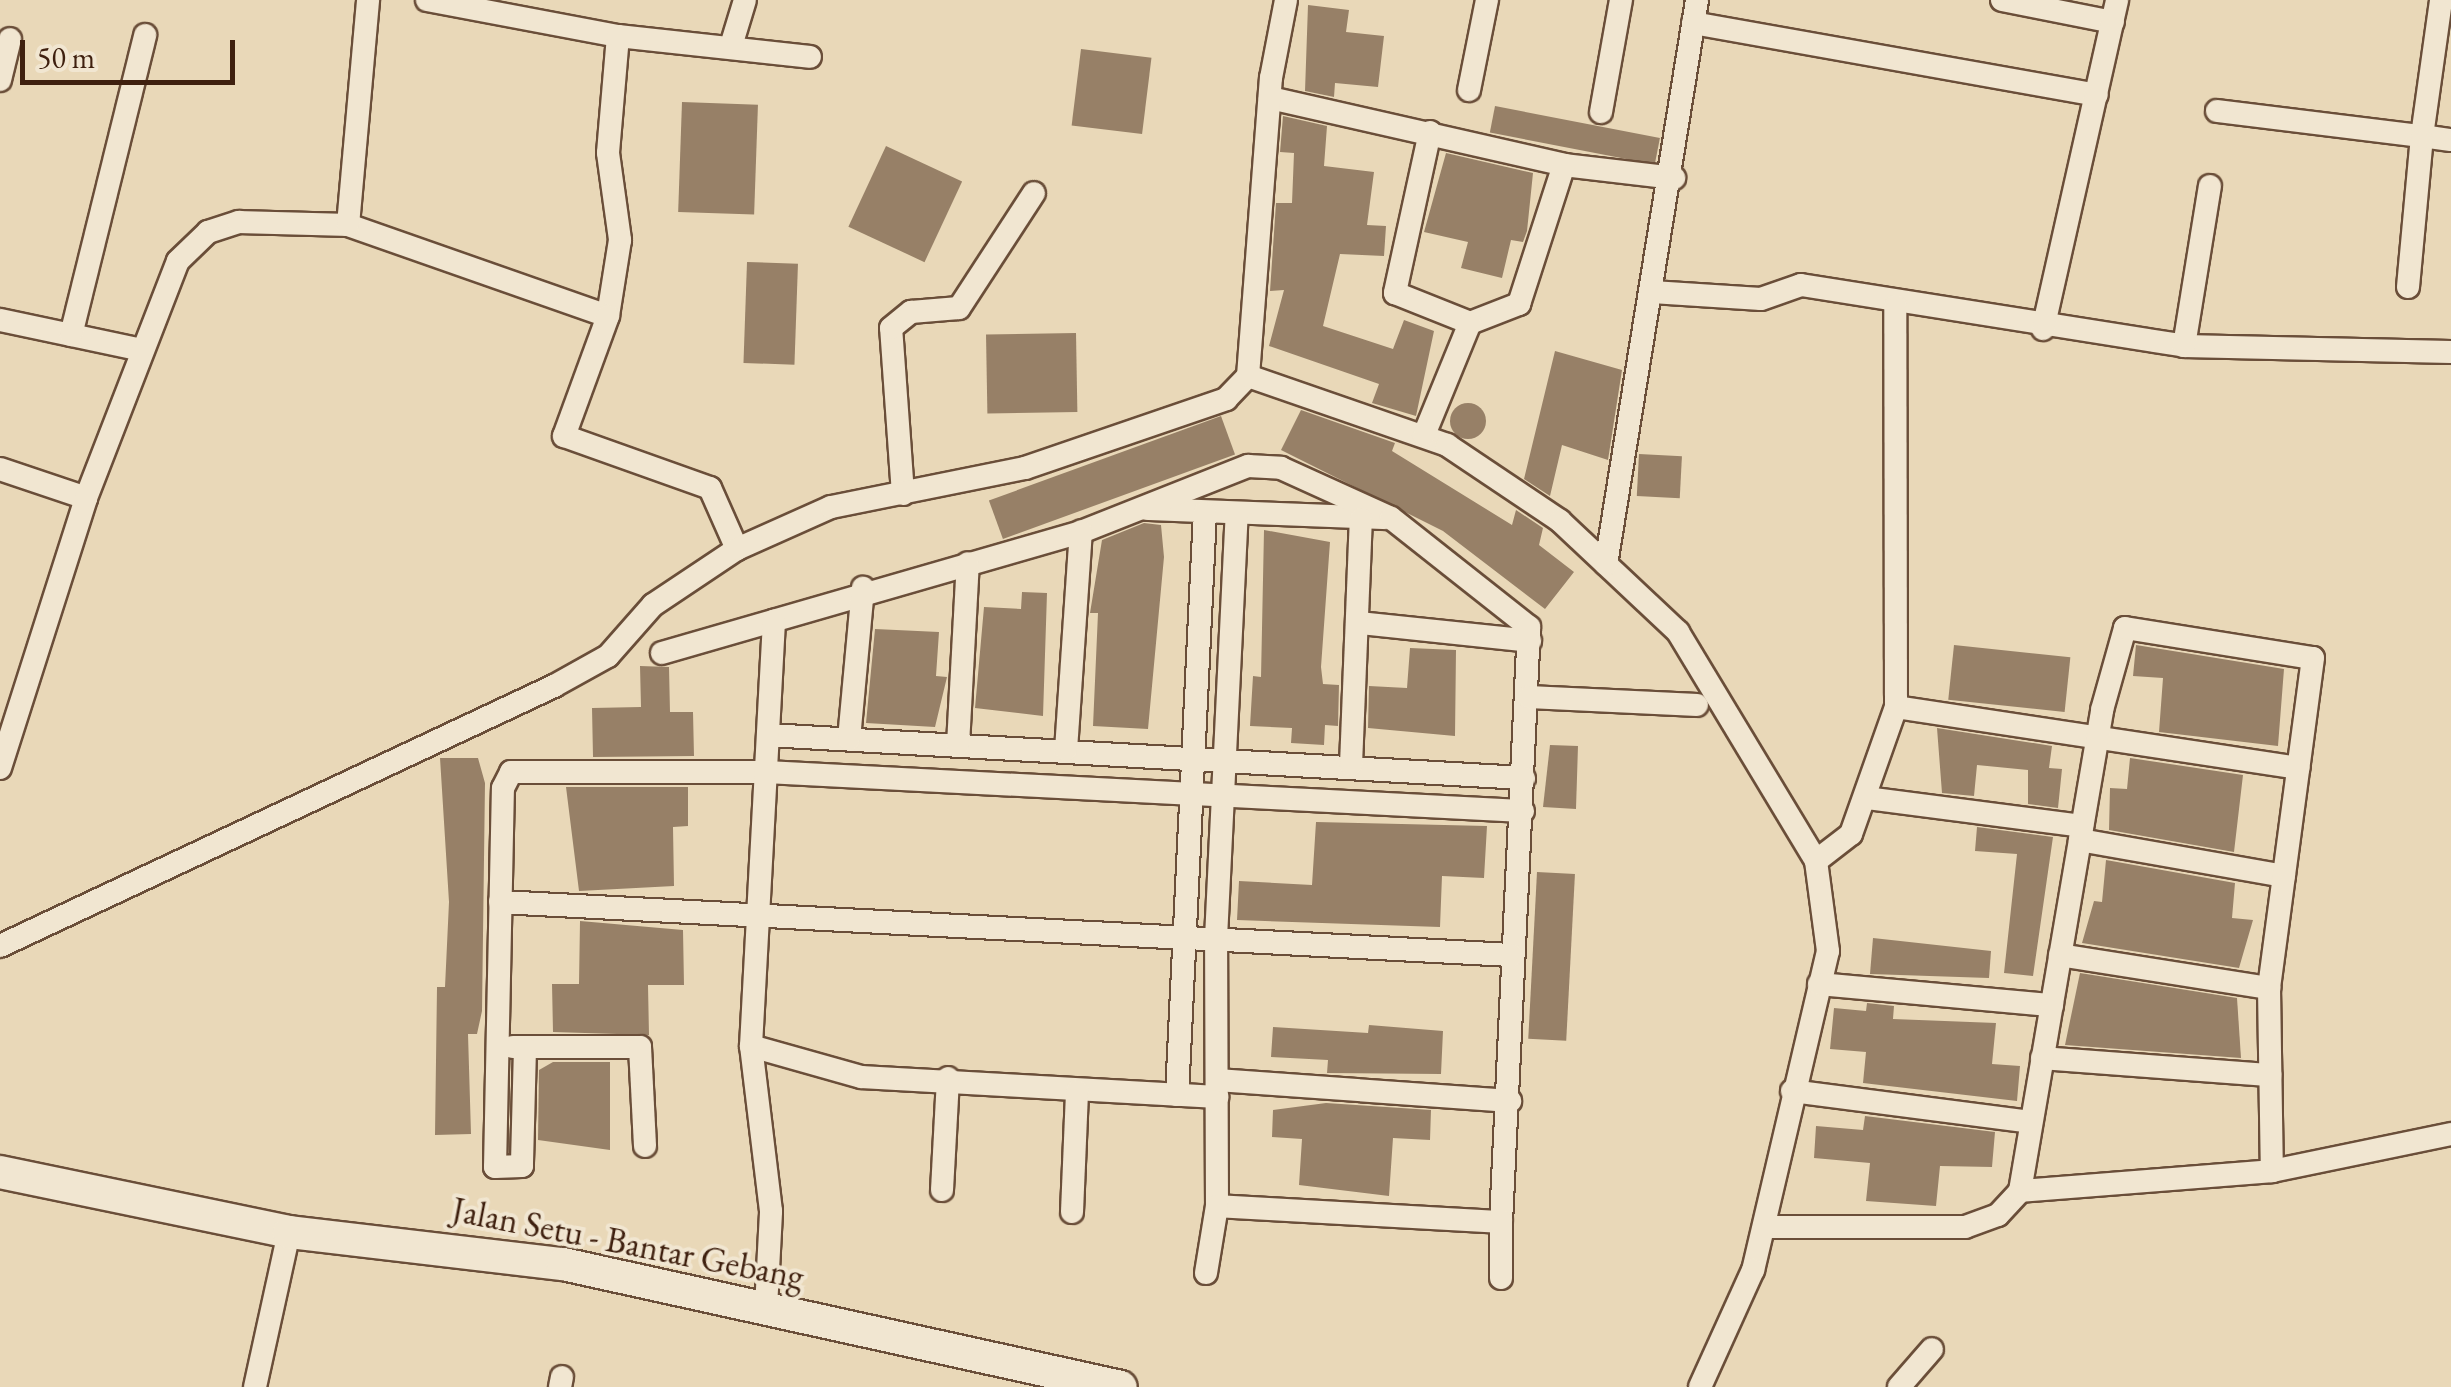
<!DOCTYPE html>
<style>
body{margin:0}
#map{position:relative;width:2451px;height:1387px;overflow:hidden;background:#e9d8b8;font-family:"EB Garamond",serif}
div>[style]{position:absolute}
.building>*{inset:0;background:#978067;transform-origin:0 0}
.round{border-radius:50%}
.roads{filter:drop-shadow(2px 0 #6a4e39) drop-shadow(-2px 0 #6a4e39) drop-shadow(0 2px #6a4e39) drop-shadow(0 -2px #6a4e39)}
.minor>*{height:22px;margin:-11px;padding:0 11px;transform-origin:11px;border-radius:11px;background:#f1e6d1}
.secondary>*{height:32px;margin:-16px;padding:0 16px;transform-origin:16px;border-radius:16px;background:#f1e6d1}
span{translate:-50% -50%;white-space:nowrap;text-align:center;line-height:1.15;-webkit-text-stroke:8px #f1e6d1;paint-order:stroke}
.street-label{font-size:35px;color:#3f200f}
.scale{position:absolute;left:20px;top:40px;width:215px;height:45px;box-sizing:border-box;border:5px solid #3f200f;border-top:0;padding-left:12px;font-size:30px;line-height:35px;white-space:nowrap;color:#3f200f;-webkit-text-stroke:8px #f1e6d1;paint-order:stroke}
</style>
<div id="map">
<div class="building">
<i style="clip-path:polygon(1308px 5px,1349px 10px,1346px 32px,1384px 36px,1378px 87px,1335px 83px,1334px 97px,1305px 91px)"></i>
<i style="left:1081px;top:49px;width:71px;height:77px;rotate:7deg"></i>
<i style="left:682px;top:102px;width:76px;height:110px;rotate:2deg"></i>
<i style="left:1495px;top:106px;width:168px;height:27px;rotate:11deg"></i>
<i style="clip-path:polygon(1283px 116px,1327px 126px,1324px 166px,1374px 172px,1367px 225px,1386px 226px,1384px 256px,1340px 254px,1323px 326px,1393px 349px,1404px 320px,1434px 331px,1416px 416px,1372px 403px,1379px 384px,1269px 346px,1284px 290px,1270px 291px,1276px 203px,1292px 203px,1294px 153px,1280px 152px)"></i>
<i style="left:886px;top:146px;width:84px;height:89px;rotate:25deg"></i>
<i style="clip-path:polygon(1446px 153px,1533px 173px,1527px 231px,1523px 242px,1511px 240px,1502px 278px,1461px 268px,1468px 242px,1424px 232px)"></i>
<i style="left:747px;top:262px;width:51px;height:101px;rotate:2deg"></i>
<i style="left:1076px;top:333px;width:79px;height:90px;rotate:89deg"></i>
<i style="clip-path:polygon(1555px 351px,1622px 370px,1608px 460px,1562px 445px,1550px 496px,1524px 479px)"></i>
<i class="round" style="left:1450px;top:403px;width:36px;height:36px"></i>
<i style="clip-path:polygon(1301px 410px,1395px 443px,1392px 451px,1512px 525px,1516px 510px,1543px 528px,1539px 545px,1574px 572px,1545px 609px,1443px 531px,1281px 450px)"></i>
<i style="left:1221px;top:416px;width:41px;height:247px;rotate:70deg"></i>
<i style="left:1639px;top:454px;width:43px;height:42px;rotate:3deg"></i>
<i style="clip-path:polygon(1144px 523px,1161px 525px,1164px 557px,1148px 729px,1093px 726px,1098px 613px,1090px 613px,1102px 540px)"></i>
<i style="clip-path:polygon(1264px 530px,1330px 542px,1321px 667px,1323px 684px,1339px 685px,1338px 726px,1325px 725px,1324px 745px,1291px 743px,1292px 728px,1250px 726px,1253px 676px,1261px 677px)"></i>
<i style="clip-path:polygon(1022px 592px,1047px 593px,1043px 716px,975px 708px,984px 607px,1021px 609px)"></i>
<i style="clip-path:polygon(875px 629px,939px 632px,936px 676px,947px 677px,935px 727px,866px 723px)"></i>
<i style="left:1954px;top:645px;width:117px;height:55px;rotate:6deg"></i>
<i style="clip-path:polygon(2136px 645px,2284px 669px,2278px 746px,2159px 732px,2163px 678px,2133px 676px)"></i>
<i style="clip-path:polygon(1410px 648px,1456px 650px,1455px 736px,1368px 728px,1369px 686px,1407px 688px)"></i>
<i style="clip-path:polygon(640px 666px,669px 667px,670px 712px,693px 712px,694px 756px,593px 757px,592px 708px,641px 707px)"></i>
<i style="clip-path:polygon(1937px 728px,2052px 746px,2049px 768px,2062px 769px,2058px 808px,2028px 804px,2028px 770px,1977px 765px,1974px 796px,1942px 793px)"></i>
<i style="clip-path:polygon(1550px 745px,1578px 746px,1576px 809px,1543px 807px)"></i>
<i style="clip-path:polygon(440px 758px,478px 758px,485px 783px,482px 1011px,477px 1034px,468px 1034px,471px 1134px,435px 1135px,437px 987px,445px 987px,449px 902px)"></i>
<i style="clip-path:polygon(2130px 758px,2243px 775px,2234px 852px,2109px 830px,2110px 788px,2127px 789px)"></i>
<i style="clip-path:polygon(566px 787px,688px 787px,688px 826px,673px 827px,674px 886px,579px 891px)"></i>
<i style="clip-path:polygon(1316px 822px,1487px 826px,1484px 878px,1442px 876px,1440px 927px,1237px 920px,1239px 881px,1312px 885px)"></i>
<i style="clip-path:polygon(1977px 827px,2053px 837px,2033px 976px,2004px 973px,2017px 854px,1975px 851px)"></i>
<i style="clip-path:polygon(2106px 860px,2235px 883px,2232px 918px,2253px 920px,2239px 968px,2082px 943px,2094px 901px,2102px 902px)"></i>
<i style="left:1537px;top:872px;width:38px;height:167px;rotate:3deg"></i>
<i style="clip-path:polygon(580px 921px,683px 930px,684px 985px,648px 985px,649px 1035px,553px 1032px,552px 984px,579px 984px)"></i>
<i style="clip-path:polygon(1873px 938px,1991px 951px,1989px 978px,1870px 974px)"></i>
<i style="clip-path:polygon(2080px 973px,2237px 998px,2241px 1058px,2065px 1045px)"></i>
<i style="clip-path:polygon(1867px 1003px,1894px 1006px,1893px 1019px,1996px 1023px,1992px 1064px,2020px 1066px,2017px 1101px,1863px 1083px,1866px 1052px,1830px 1049px,1834px 1008px,1866px 1011px)"></i>
<i style="clip-path:polygon(1369px 1025px,1443px 1031px,1441px 1074px,1327px 1073px,1328px 1060px,1271px 1057px,1273px 1027px,1368px 1033px)"></i>
<i style="clip-path:polygon(553px 1062px,610px 1062px,610px 1150px,538px 1140px,539px 1070px)"></i>
<i style="clip-path:polygon(1326px 1103px,1431px 1110px,1430px 1140px,1393px 1138px,1389px 1196px,1299px 1185px,1302px 1139px,1272px 1137px,1273px 1110px)"></i>
<i style="clip-path:polygon(1865px 1116px,1995px 1132px,1992px 1167px,1940px 1166px,1936px 1206px,1866px 1201px,1870px 1163px,1814px 1158px,1816px 1126px,1863px 1130px)"></i>
</div>
<div class="roads">
<div class="minor">
<i style="left:427px;top:0;width:194px;rotate:10.7deg"></i>
<i style="left:618px;top:36px;width:117px;rotate:94.9deg"></i>
<i style="left:608px;top:153px;width:88px;rotate:82.1deg"></i>
<i style="left:620px;top:240px;width:77px;rotate:99deg"></i>
<i style="left:2002px;top:0;width:113px;rotate:11.2deg"></i>
<i style="left:1693px;top:23px;width:410px;rotate:10.1deg"></i>
<i style="left:618px;top:36px;width:193px;rotate:6.2deg"></i>
<i style="left:731px;top:46px;width:48px;rotate:-73.1deg"></i>
<i style="left:0;top:80px;width:42px;rotate:-76.3deg"></i>
<i style="left:1469px;top:90px;width:92px;rotate:-78.7deg"></i>
<i style="left:1270px;top:98px;width:302px;rotate:12.8deg"></i>
<i style="left:1564px;top:165px;width:111px;rotate:6.7deg"></i>
<i style="left:2217px;top:111px;width:207px;rotate:7deg"></i>
<i style="left:2422px;top:136px;width:137px;rotate:-82deg"></i>
<i style="left:1601px;top:112px;width:114px;rotate:-79.9deg"></i>
<i style="left:1430px;top:132px;width:165px;rotate:102.3deg"></i>
<i style="left:1395px;top:293px;width:81px;rotate:21.8deg"></i>
<i style="left:1470px;top:323px;width:53px;rotate:-21.2deg"></i>
<i style="left:1519px;top:304px;width:146px;rotate:-72.1deg"></i>
<i style="left:348px;top:225px;width:275px;rotate:19.3deg"></i>
<i style="left:608px;top:316px;width:128px;rotate:110.1deg"></i>
<i style="left:564px;top:436px;width:155px;rotate:19.6deg"></i>
<i style="left:710px;top:488px;width:67px;rotate:66.1deg"></i>
<i style="left:2408px;top:287px;width:152px;rotate:-84.7deg"></i>
<i style="left:2422px;top:136px;width:29px;rotate:8deg"></i>
<i style="left:1652px;top:292px;width:109px;rotate:3.7deg"></i>
<i style="left:1761px;top:299px;width:42px;rotate:-19.3deg"></i>
<i style="left:1801px;top:285px;width:388px;rotate:9deg"></i>
<i style="left:2184px;top:346px;width:267px;rotate:1.3deg"></i>
<i style="left:0;top:320px;width:145px;rotate:11.9deg"></i>
<i style="left:2043px;top:329px;width:337px;rotate:-77.3deg"></i>
<i style="left:71px;top:335px;width:309px;rotate:-76.1deg"></i>
<i style="left:2184px;top:346px;width:162px;rotate:-80.8deg"></i>
<i style="left:1248px;top:376px;width:211px;rotate:19.1deg"></i>
<i style="left:1447px;top:445px;width:136px;rotate:33.9deg"></i>
<i style="left:1560px;top:521px;width:162px;rotate:43.2deg"></i>
<i style="left:1678px;top:632px;width:267px;rotate:58.9deg"></i>
<i style="left:1816px;top:861px;width:91px;rotate:82.4deg"></i>
<i style="left:1828px;top:951px;width:328px;rotate:103.2deg"></i>
<i style="left:1753px;top:1270px;width:128px;rotate:114.4deg"></i>
<i style="left:1424px;top:435px;width:121px;rotate:-67.7deg"></i>
<i style="left:0;top:469px;width:91px;rotate:18.6deg"></i>
<i style="left:903px;top:494px;width:166px;rotate:-94.1deg"></i>
<i style="left:891px;top:328px;width:26px;rotate:-39deg"></i>
<i style="left:911px;top:312px;width:48px;rotate:-4.8deg"></i>
<i style="left:959px;top:308px;width:137px;rotate:-56.9deg"></i>
<i style="left:1147px;top:509px;width:238px;rotate:2.2deg"></i>
<i style="left:1606px;top:564px;width:571px;rotate:-80.83deg"></i>
<i style="left:1360px;top:623px;width:171px;rotate:6deg"></i>
<i style="left:662px;top:653px;width:436px;rotate:-16.1deg"></i>
<i style="left:1081px;top:532px;width:180px;rotate:-21.6deg"></i>
<i style="left:1248px;top:466px;width:33px;rotate:3deg"></i>
<i style="left:1281px;top:468px;width:121px;rotate:24.4deg"></i>
<i style="left:1391px;top:518px;width:176px;rotate:38.3deg"></i>
<i style="left:1529px;top:627px;width:596px;rotate:92.69deg"></i>
<i style="left:1501px;top:1222px;width:284px;rotate:-176.8deg"></i>
<i style="left:1217px;top:1206px;width:268px;rotate:-90.2deg"></i>
<i style="left:1216px;top:938px;width:425px;rotate:-87.2deg"></i>
<i style="left:1529px;top:697px;width:168px;rotate:2.7deg"></i>
<i style="left:1896px;top:707px;width:407px;rotate:8.6deg"></i>
<i style="left:768px;top:735px;width:757px;rotate:3.26deg"></i>
<i style="left:849px;top:739px;width:152px;rotate:-84.7deg"></i>
<i style="left:958px;top:745px;width:182px;rotate:-86.9deg"></i>
<i style="left:1066px;top:750px;width:219px;rotate:-86.1deg"></i>
<i style="left:1351px;top:765px;width:246px;rotate:-87.7deg"></i>
<i style="left:0;top:768px;width:283px;rotate:-72.3deg"></i>
<i style="left:86px;top:498px;width:254px;rotate:-68.8deg"></i>
<i style="left:178px;top:261px;width:42px;rotate:-44deg"></i>
<i style="left:208px;top:232px;width:33px;rotate:-18deg"></i>
<i style="left:239px;top:222px;width:109px;rotate:1.6deg"></i>
<i style="left:348px;top:225px;width:226px;rotate:-84.9deg"></i>
<i style="left:1867px;top:798px;width:217px;rotate:7.4deg"></i>
<i style="left:2080px;top:840px;width:207px;rotate:10deg"></i>
<i style="left:1816px;top:861px;width:44px;rotate:-37.6deg"></i>
<i style="left:1851px;top:834px;width:135px;rotate:-70.5deg"></i>
<i style="left:1896px;top:707px;width:401px;rotate:-90.1deg"></i>
<i style="left:500px;top:902px;width:1013px;rotate:3deg"></i>
<i style="left:0;top:946px;width:612px;rotate:-25.14deg"></i>
<i style="left:554px;top:686px;width:62px;rotate:-29.1deg"></i>
<i style="left:608px;top:656px;width:68px;rotate:-48.6deg"></i>
<i style="left:653px;top:605px;width:101px;rotate:-33.7deg"></i>
<i style="left:737px;top:549px;width:103px;rotate:-24.1deg"></i>
<i style="left:831px;top:507px;width:198px;rotate:-11.4deg"></i>
<i style="left:1025px;top:468px;width:213px;rotate:-18.9deg"></i>
<i style="left:1226px;top:399px;width:32px;rotate:-46deg"></i>
<i style="left:1248px;top:376px;width:299px;rotate:-85.6deg"></i>
<i style="left:1271px;top:78px;width:79px;rotate:-79.1deg"></i>
<i style="left:2060px;top:955px;width:212px;rotate:9deg"></i>
<i style="left:1819px;top:984px;width:234px;rotate:5.2deg"></i>
<i style="left:751px;top:1046px;width:114px;rotate:15.7deg"></i>
<i style="left:861px;top:1077px;width:357px;rotate:3.2deg"></i>
<i style="left:513px;top:1047px;width:127px"></i>
<i style="left:640px;top:1047px;width:99px;rotate:87.1deg"></i>
<i style="left:525px;top:1048px;width:118px;rotate:91.5deg"></i>
<i style="left:522px;top:1166px;width:27px;rotate:178deg"></i>
<i style="left:495px;top:1167px;width:379px;rotate:-88.8deg"></i>
<i style="left:503px;top:788px;width:18px;rotate:-63deg"></i>
<i style="left:511px;top:772px;width:255px"></i>
<i style="left:766px;top:772px;width:758px;rotate:2.95deg"></i>
<i style="left:2042px;top:1058px;width:229px;rotate:4.3deg"></i>
<i style="left:1217px;top:1080px;width:294px;rotate:4.1deg"></i>
<i style="left:1792px;top:1091px;width:241px;rotate:7.4deg"></i>
<i style="left:1177px;top:1095px;width:583px;rotate:-87.25deg"></i>
<i style="left:942px;top:1190px;width:112px;rotate:-86.9deg"></i>
<i style="left:2020px;top:1191px;width:253px;rotate:-4.5deg"></i>
<i style="left:2272px;top:1171px;width:183px;rotate:-11.7deg"></i>
<i style="left:1072px;top:1212px;width:121px;rotate:-87.6deg"></i>
<i style="left:1501px;top:1222px;width:56px;rotate:90deg"></i>
<i style="left:1764px;top:1227px;width:201px"></i>
<i style="left:1965px;top:1227px;width:35px;rotate:-20deg"></i>
<i style="left:1998px;top:1215px;width:33px;rotate:-47deg"></i>
<i style="left:2020px;top:1191px;width:488px;rotate:-80.3deg"></i>
<i style="left:2102px;top:710px;width:85px;rotate:-74.3deg"></i>
<i style="left:2125px;top:628px;width:190px;rotate:9.1deg"></i>
<i style="left:2313px;top:658px;width:333px;rotate:97.6deg"></i>
<i style="left:2269px;top:988px;width:183px;rotate:89.1deg"></i>
<i style="left:1206px;top:1273px;width:68px;rotate:-80.7deg"></i>
<i style="left:766px;top:1308px;width:97px;rotate:-87deg"></i>
<i style="left:771px;top:1211px;width:166px;rotate:-96.9deg"></i>
<i style="left:751px;top:1046px;width:426px;rotate:-86.9deg"></i>
<i style="left:255px;top:1387px;width:159px;rotate:-77.6deg"></i>
<i style="left:560px;top:1387px;width:10px;rotate:-79deg"></i>
<i style="left:1899px;top:1387px;width:50px;rotate:-49deg"></i>
</div>
<div class="secondary">
<i style="left:0;top:1172px;width:295px;rotate:11.7deg"></i>
<i style="left:289px;top:1232px;width:276px;rotate:6.7deg"></i>
<i style="left:563px;top:1264px;width:571px;rotate:12.43deg"></i>
</div>
</div>
<div class="street-label">
<span style="left:628px;top:1243px;rotate:11deg">Jalan Setu - Bantar Gebang</span>
</div>
<div class="scale">50 m</div>
</div>
